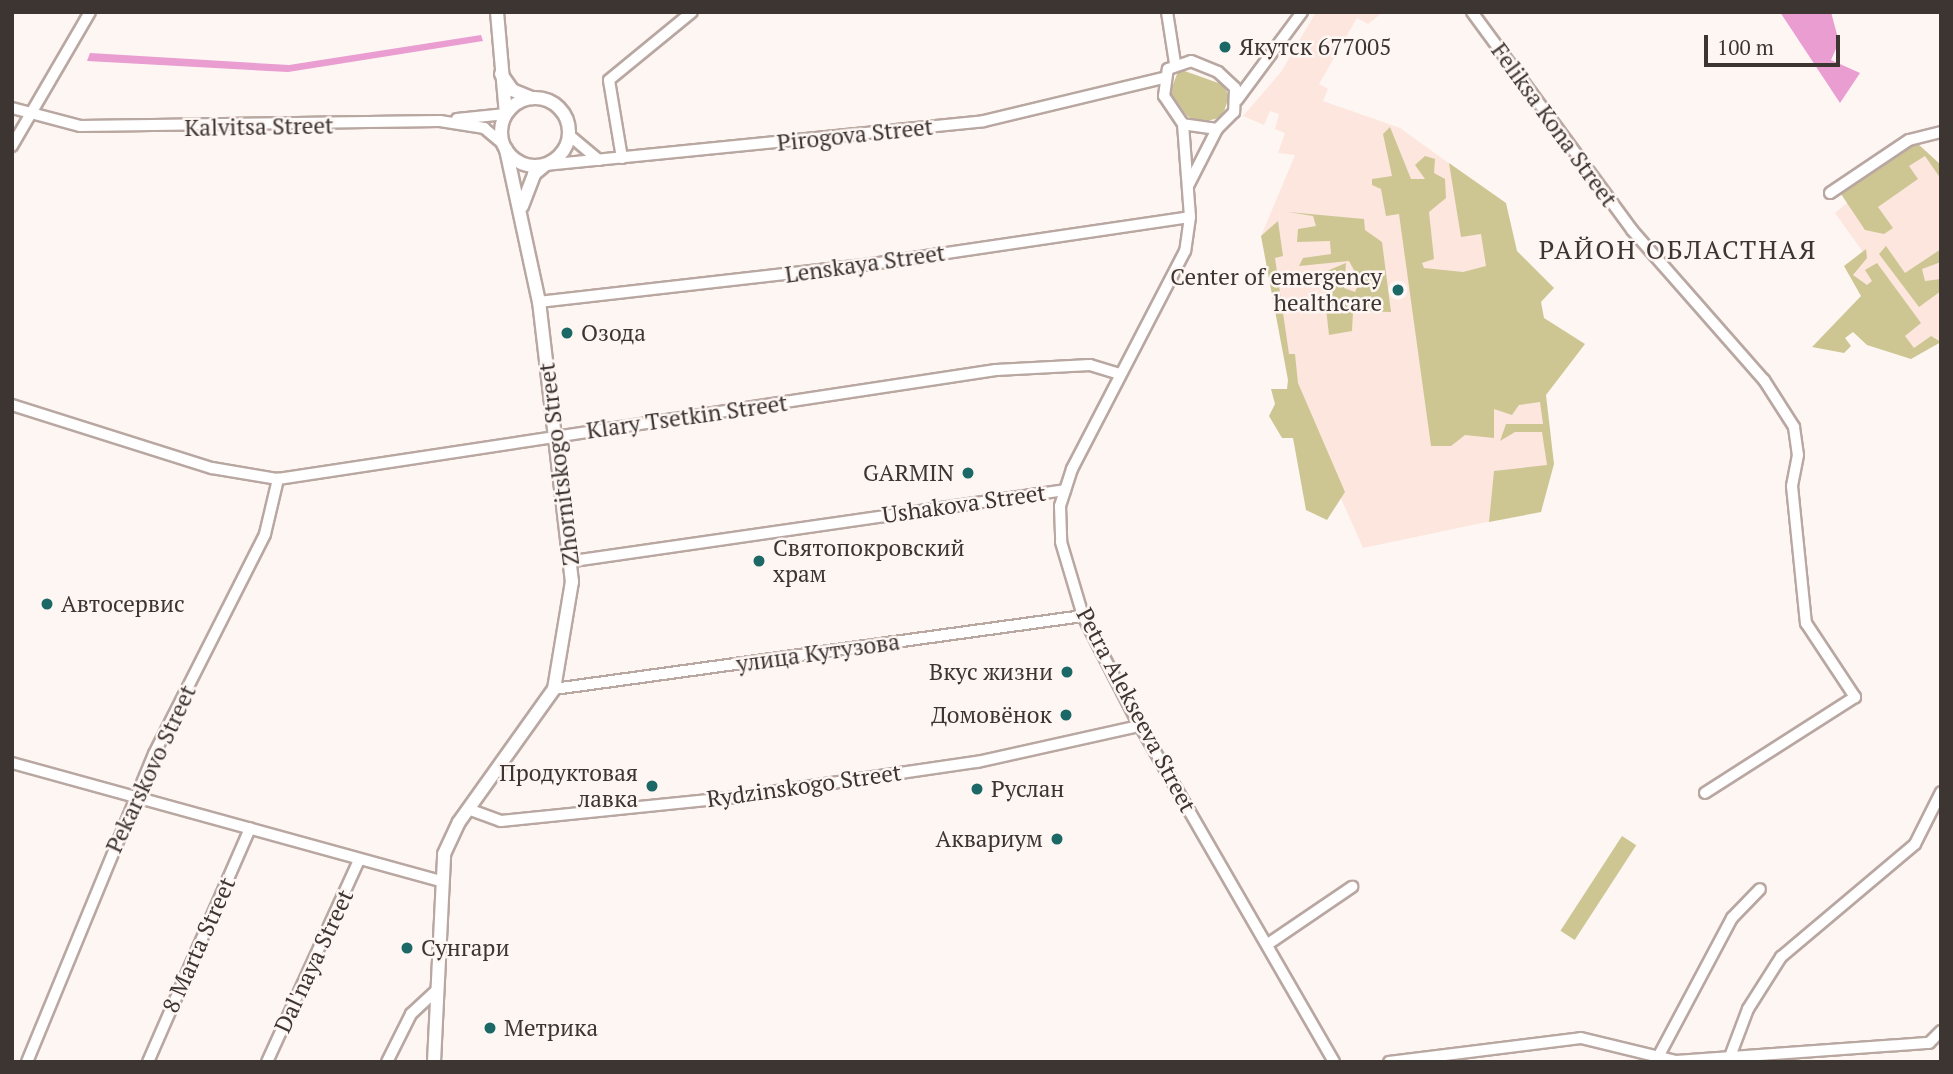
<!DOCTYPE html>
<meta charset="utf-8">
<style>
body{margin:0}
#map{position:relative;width:1953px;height:1074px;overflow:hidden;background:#fef6f3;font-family:"PT Serif",serif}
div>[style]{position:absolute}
.built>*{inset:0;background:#fce6de}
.green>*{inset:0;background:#cdc693;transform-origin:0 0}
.water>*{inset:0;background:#e99dd0}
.roads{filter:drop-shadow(2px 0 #b9a7a1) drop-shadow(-2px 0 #b9a7a1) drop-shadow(0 2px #b9a7a1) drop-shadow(0 -2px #b9a7a1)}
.minor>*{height:10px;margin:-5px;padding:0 5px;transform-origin:5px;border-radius:5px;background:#fff}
.major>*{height:12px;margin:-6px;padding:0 6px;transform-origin:6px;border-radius:6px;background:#fff}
.major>.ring{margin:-6px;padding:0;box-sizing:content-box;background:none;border:12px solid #fff;border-radius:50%}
.dots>*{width:19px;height:19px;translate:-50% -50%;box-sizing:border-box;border:4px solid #fef6f3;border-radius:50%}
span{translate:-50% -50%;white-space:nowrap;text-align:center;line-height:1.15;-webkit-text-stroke:5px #fef6f3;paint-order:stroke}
.poi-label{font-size:23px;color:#3c3532}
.left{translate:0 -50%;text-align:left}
.right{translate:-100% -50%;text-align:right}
.street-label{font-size:23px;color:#3c3532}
.quarter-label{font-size:26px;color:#3c3532;letter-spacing:2px}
.frame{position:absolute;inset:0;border:14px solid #3c3532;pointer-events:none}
.scale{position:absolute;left:1704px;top:35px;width:136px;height:32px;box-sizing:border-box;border:4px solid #3c3532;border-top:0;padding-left:9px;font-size:21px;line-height:24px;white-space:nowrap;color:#3c3532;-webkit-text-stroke:5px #fef6f3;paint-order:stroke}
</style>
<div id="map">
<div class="built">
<i style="clip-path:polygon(1316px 12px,1383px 12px,1368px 24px,1357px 18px,1319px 84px,1328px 89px,1323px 101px,1400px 128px,1504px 203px,1552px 464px,1539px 511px,1363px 548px,1289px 381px,1262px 234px,1295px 155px,1278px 153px,1285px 133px,1275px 129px,1279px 114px,1270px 111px,1264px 125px,1243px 116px,1281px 72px)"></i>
<i style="clip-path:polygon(1918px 144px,1941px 177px,1941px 340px,1909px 359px,1847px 265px,1863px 252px,1835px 213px)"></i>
</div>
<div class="green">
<i style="clip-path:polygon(1179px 69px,1224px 85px,1229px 97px,1222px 117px,1200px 123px,1187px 116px,1170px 92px)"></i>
<i style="clip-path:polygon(1390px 127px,1411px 179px,1425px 179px,1415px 165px,1425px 156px,1435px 159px,1434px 173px,1445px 179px,1446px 198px,1429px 212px,1434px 259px,1422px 263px,1424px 268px,1463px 272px,1486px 266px,1481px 234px,1461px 237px,1449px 163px,1506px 203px,1517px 251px,1554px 288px,1541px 302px,1544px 318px,1585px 344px,1546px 395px,1554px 464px,1541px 512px,1489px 522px,1494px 471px,1547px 465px,1542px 432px,1515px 432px,1500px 441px,1506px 424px,1543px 424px,1540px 402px,1519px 405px,1512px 415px,1494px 409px,1494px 438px,1465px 435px,1451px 446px,1431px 446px,1399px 214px,1386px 216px,1381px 189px,1372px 185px,1372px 179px,1392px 176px,1383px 134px)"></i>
<i style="clip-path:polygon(1917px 143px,1941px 165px,1941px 179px,1925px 156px,1909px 166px,1918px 179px,1878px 207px,1893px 228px,1884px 234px,1865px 230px,1839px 191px)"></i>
<i style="clip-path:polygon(1288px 212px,1364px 219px,1365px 230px,1382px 242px,1391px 312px,1353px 311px,1352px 331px,1329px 335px,1322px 273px,1346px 263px,1344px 288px,1355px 292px,1360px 281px,1349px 261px,1299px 266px,1303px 258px,1331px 254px,1330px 241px,1297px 242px,1298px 229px,1316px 226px,1313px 216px)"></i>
<i style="clip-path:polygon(1278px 221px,1283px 256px,1275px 258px,1289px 354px,1295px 354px,1298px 383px,1345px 492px,1327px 520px,1306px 510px,1293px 438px,1282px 438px,1269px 416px,1275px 404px,1271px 389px,1287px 389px,1288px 380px,1261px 236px)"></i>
<i style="clip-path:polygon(1886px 246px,1905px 273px,1941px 249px,1941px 262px,1922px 269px,1925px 281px,1941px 279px,1941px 291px,1919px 307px,1879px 254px)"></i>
<i style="clip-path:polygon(1866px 249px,1867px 258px,1853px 275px,1867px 285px,1872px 281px,1865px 270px,1877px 263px,1921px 323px,1905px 336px,1914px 348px,1931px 336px,1941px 342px,1911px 359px,1867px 345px,1853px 332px,1845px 338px,1851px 346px,1844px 353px,1812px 347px,1861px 296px,1844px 266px)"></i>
<i style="left:1622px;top:836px;width:17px;height:113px;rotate:33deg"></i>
</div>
<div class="water">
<i style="clip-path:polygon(1780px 12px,1831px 12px,1839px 42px,1831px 60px,1860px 73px,1840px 103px)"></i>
<i style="clip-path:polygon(481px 35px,483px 41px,288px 72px,87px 61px,90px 53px,289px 65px)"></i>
</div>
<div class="roads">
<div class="minor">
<i style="left:1167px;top:12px;width:52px;rotate:81.1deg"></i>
<i style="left:1472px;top:12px;width:270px;rotate:53.7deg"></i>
<i style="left:1632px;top:230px;width:200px;rotate:48.7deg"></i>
<i style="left:1764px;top:380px;width:56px;rotate:57.4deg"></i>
<i style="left:1794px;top:427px;width:28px;rotate:82deg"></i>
<i style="left:1798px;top:455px;width:32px;rotate:101deg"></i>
<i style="left:1792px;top:486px;width:138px;rotate:84.2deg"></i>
<i style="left:1806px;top:623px;width:89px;rotate:56.5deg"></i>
<i style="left:1855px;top:697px;width:178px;rotate:147.4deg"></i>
<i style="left:1191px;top:61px;width:29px;rotate:22deg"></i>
<i style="left:1218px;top:72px;width:23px;rotate:43deg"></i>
<i style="left:1235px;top:88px;width:24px;rotate:92deg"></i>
<i style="left:1234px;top:112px;width:24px;rotate:135deg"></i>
<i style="left:1217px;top:129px;width:34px;rotate:-172deg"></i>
<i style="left:1183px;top:124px;width:34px;rotate:-124deg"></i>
<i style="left:1164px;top:96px;width:27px;rotate:-82deg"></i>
<i style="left:1168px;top:69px;width:24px;rotate:-19deg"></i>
<i style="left:1237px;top:100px;width:109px;rotate:-53.5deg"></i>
<i style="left:12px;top:108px;width:70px;rotate:14.8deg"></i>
<i style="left:80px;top:126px;width:360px;rotate:-0.8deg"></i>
<i style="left:440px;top:121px;width:45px;rotate:9deg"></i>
<i style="left:484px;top:128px;width:23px;rotate:40deg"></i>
<i style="left:457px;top:119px;width:49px;rotate:-5.8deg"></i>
<i style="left:1183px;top:124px;width:93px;rotate:85.7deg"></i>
<i style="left:1190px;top:217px;width:34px;rotate:98deg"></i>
<i style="left:1185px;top:251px;width:246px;rotate:117.4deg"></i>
<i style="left:1072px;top:469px;width:39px;rotate:108deg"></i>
<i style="left:1060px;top:506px;width:36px;rotate:88deg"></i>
<i style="left:1061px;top:542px;width:77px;rotate:73.4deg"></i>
<i style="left:1083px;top:616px;width:114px;rotate:62.8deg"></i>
<i style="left:1135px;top:717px;width:398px;rotate:60deg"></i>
<i style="left:569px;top:135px;width:39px;rotate:40deg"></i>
<i style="left:12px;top:146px;width:155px;rotate:-59.8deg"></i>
<i style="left:622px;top:158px;width:79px;rotate:-99.5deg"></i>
<i style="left:609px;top:80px;width:107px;rotate:-39.3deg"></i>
<i style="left:545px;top:165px;width:441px;rotate:-5.7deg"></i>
<i style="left:984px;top:121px;width:184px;rotate:-13.5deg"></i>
<i style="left:1188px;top:186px;width:64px;rotate:-63deg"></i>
<i style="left:1830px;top:193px;width:95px;rotate:-33.9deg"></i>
<i style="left:1909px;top:140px;width:33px;rotate:-14deg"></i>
<i style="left:539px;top:302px;width:335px;rotate:-6.5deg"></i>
<i style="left:872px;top:264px;width:321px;rotate:-8.4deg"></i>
<i style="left:12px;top:405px;width:210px;rotate:17.5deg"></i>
<i style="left:212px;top:468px;width:67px;rotate:9.5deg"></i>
<i style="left:278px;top:479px;width:726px;rotate:-8.63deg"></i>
<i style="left:996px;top:370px;width:94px;rotate:-3deg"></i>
<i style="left:1090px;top:365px;width:31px;rotate:17deg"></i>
<i style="left:573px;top:561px;width:497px;rotate:-8.2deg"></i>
<i style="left:554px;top:689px;width:534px;rotate:-7.86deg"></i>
<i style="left:12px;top:763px;width:443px;rotate:15.4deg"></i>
<i style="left:468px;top:809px;width:35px;rotate:20deg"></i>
<i style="left:501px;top:821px;width:236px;rotate:-5.8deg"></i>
<i style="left:736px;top:797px;width:244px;rotate:-8.3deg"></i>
<i style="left:977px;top:762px;width:166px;rotate:-12.5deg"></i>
<i style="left:1268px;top:944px;width:102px;rotate:-34.2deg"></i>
<i style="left:1731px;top:1054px;width:48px;rotate:-69.3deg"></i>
<i style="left:1748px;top:1009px;width:62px;rotate:-57.6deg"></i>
<i style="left:1781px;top:957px;width:175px;rotate:-40.1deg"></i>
<i style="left:1915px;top:844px;width:58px;rotate:-63.4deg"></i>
<i style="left:1657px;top:1059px;width:160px;rotate:-62deg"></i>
<i style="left:1732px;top:918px;width:40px;rotate:-46deg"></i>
<i style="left:27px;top:1062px;width:333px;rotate:-67.6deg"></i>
<i style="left:154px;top:754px;width:246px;rotate:-63.2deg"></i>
<i style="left:265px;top:534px;width:57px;rotate:-76.7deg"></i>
<i style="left:148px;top:1062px;width:255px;rotate:-66.4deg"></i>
<i style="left:267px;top:1062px;width:222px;rotate:-65.5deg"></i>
<i style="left:387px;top:1062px;width:54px;rotate:-63.4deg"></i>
<i style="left:411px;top:1014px;width:34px;rotate:-43deg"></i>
<i style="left:1389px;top:1062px;width:193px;rotate:-7.1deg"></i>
<i style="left:1581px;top:1038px;width:98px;rotate:13.6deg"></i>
<i style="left:1676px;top:1061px;width:254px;rotate:-4.1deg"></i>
<i style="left:1929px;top:1043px;width:17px;rotate:-45deg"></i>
</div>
<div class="major">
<i style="left:497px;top:12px;width:102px;rotate:85deg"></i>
<i style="left:501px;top:74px;width:19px;rotate:55deg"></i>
<i style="left:512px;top:90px;width:22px;rotate:22deg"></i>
<i class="ring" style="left:501px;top:98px;width:56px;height:56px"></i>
<i style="left:522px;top:206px;width:34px;rotate:-69deg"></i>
<i style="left:534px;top:174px;width:14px;rotate:-39deg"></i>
<i style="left:434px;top:1062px;width:208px;rotate:-87.2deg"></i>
<i style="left:444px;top:854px;width:35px;rotate:-65deg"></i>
<i style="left:459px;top:822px;width:163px;rotate:-54.5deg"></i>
<i style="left:554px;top:689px;width:109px;rotate:-80.5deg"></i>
<i style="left:572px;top:582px;width:282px;rotate:-96.7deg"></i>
<i style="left:539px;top:302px;width:156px;rotate:-102.2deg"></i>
</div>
</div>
<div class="dots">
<i style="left:1225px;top:47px;background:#1c6866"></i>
<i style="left:1398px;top:290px;background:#1c6866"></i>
<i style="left:567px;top:333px;background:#1c6866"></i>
<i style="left:968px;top:473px;background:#1c6866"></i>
<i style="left:759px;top:561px;background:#1c6866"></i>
<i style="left:47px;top:604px;background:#1c6866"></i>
<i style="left:1067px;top:672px;background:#1c6866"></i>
<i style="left:1066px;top:715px;background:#1c6866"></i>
<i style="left:652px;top:786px;background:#1c6866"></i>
<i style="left:977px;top:789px;background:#1c6866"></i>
<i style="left:1057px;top:839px;background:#1c6866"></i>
<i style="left:407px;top:948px;background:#1c6866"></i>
<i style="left:490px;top:1028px;background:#1c6866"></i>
</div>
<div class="poi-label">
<span class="left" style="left:1239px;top:47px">Якутск 677005</span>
<span class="right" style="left:1382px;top:290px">Center of emergency<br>healthcare</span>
<span class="left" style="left:581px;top:333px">Озода</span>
<span class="right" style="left:954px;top:473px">GARMIN</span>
<span class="left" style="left:773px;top:561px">Святопокровский<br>храм</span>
<span class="left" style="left:61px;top:604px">Автосервис</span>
<span class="right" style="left:1053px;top:672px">Вкус жизни</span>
<span class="right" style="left:1052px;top:715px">Домовёнок</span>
<span class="right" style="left:638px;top:786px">Продуктовая<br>лавка</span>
<span class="left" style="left:991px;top:789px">Руслан</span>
<span class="right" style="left:1043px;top:839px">Аквариум</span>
<span class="left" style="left:421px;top:948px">Сунгари</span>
<span class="left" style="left:504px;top:1028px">Метрика</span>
</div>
<div class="street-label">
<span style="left:1554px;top:125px;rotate:54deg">Feliksa Kona Street</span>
<span style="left:259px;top:127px;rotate:-1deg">Kalvitsa Street</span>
<span style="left:855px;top:135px;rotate:-6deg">Pirogova Street</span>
<span style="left:865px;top:264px;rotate:-8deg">Lenskaya Street</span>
<span style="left:687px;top:417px;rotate:-8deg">Klary Tsetkin Street</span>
<span style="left:559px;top:464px;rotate:-97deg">Zhornitskogo Street</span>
<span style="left:964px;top:504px;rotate:-8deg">Ushakova Street</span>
<span style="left:818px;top:653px;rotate:-8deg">улица Кутузова</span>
<span style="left:1136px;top:710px;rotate:62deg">Petra Alekseeva Street</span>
<span style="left:151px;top:769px;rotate:-65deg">Pekarskovo Street</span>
<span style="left:804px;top:786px;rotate:-8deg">Rydzinskogo Street</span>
<span style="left:199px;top:945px;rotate:-66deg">8 Marta Street</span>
<span style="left:314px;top:961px;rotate:-65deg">Dal'naya Street</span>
</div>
<div class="quarter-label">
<span style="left:1678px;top:250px">РАЙОН ОБЛАСТНАЯ</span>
</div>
<div class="frame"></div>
<div class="scale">100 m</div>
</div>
